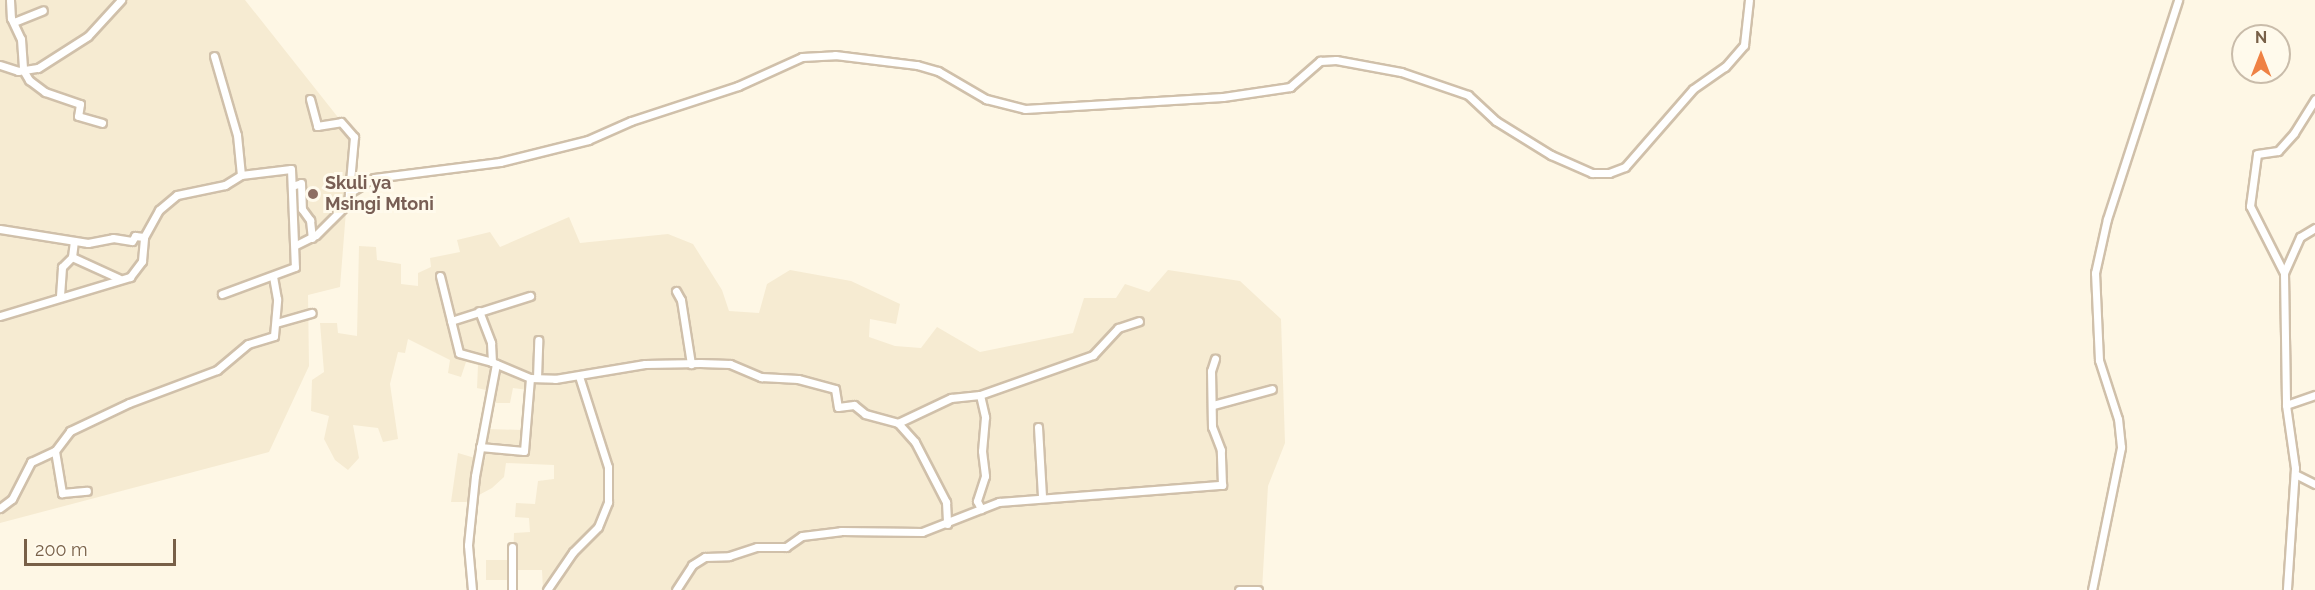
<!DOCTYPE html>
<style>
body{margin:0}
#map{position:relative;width:2315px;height:590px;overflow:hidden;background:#fef7e5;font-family:Raleway,sans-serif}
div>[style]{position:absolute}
.residential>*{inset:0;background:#f6ebd2}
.roads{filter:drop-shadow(2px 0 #d0c0aa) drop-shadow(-2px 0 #d0c0aa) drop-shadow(0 2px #d0c0aa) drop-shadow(0 -2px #d0c0aa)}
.minor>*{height:7px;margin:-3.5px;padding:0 3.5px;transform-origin:3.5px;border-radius:3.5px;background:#fff}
.dots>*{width:16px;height:16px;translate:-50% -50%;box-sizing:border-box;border:3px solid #fffaec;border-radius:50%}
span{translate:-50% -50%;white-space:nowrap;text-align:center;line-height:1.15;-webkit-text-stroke:6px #fffaec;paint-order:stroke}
.education-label{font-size:18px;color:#785e54;font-weight:700}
.left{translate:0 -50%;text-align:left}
.north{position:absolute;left:2231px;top:24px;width:60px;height:60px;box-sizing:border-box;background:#fffaec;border:2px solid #c9bcaa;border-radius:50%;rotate:0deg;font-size:16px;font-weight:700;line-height:24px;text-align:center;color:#786048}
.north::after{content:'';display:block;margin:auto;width:21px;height:27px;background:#ef8143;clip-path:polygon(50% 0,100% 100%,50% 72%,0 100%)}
.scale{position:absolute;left:24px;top:539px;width:152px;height:27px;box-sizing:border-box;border:3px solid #786048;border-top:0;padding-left:8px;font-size:18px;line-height:21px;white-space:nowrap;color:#786048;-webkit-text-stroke:4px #fffaec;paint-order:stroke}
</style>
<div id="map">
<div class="residential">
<i style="clip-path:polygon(0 0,245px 0,352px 135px,340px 287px,308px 295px,309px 366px,269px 452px,0 523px)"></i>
<i style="clip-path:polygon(569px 217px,580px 243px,668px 234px,693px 244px,722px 290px,729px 311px,759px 313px,767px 284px,790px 270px,851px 281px,900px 304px,896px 324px,870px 319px,869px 337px,895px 346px,921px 348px,937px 327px,980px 352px,1073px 333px,1084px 298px,1116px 298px,1125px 284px,1149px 292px,1168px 270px,1240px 281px,1281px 319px,1285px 443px,1268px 486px,1262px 590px,543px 590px,542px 570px,515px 570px,509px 580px,486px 580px,486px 560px,513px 560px,514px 533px,530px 532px,529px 518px,515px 517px,516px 503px,535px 504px,538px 481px,554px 479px,554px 465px,506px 463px,504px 477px,492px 488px,466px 502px,451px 502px,458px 453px,485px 461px,488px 429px,522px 430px,528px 390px,513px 388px,510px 403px,496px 403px,495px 392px,477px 388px,478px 365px,466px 362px,461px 377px,448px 373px,450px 360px,408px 339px,405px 353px,398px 352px,390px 384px,398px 439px,383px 442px,378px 428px,353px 425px,359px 458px,348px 470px,335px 460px,324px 439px,329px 416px,311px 411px,312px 380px,324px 372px,320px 323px,337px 323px,338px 333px,357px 336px,359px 246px,376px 247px,377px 260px,401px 264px,401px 284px,418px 286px,418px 273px,431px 267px,430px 258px,460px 252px,457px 240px,490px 232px,500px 247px)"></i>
</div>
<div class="roads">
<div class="minor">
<i style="left:10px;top:0;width:18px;rotate:87deg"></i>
<i style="left:11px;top:18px;width:23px;rotate:65deg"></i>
<i style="left:21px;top:39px;width:31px;rotate:86deg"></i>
<i style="left:23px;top:70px;width:12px;rotate:59deg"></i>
<i style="left:29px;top:80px;width:20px;rotate:37deg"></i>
<i style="left:45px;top:92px;width:37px;rotate:19deg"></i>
<i style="left:80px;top:104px;width:12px;rotate:99deg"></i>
<i style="left:78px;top:116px;width:25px;rotate:16deg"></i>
<i style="left:14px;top:22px;width:31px;rotate:-22deg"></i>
<i style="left:214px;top:56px;width:82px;rotate:73.8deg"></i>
<i style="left:237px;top:135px;width:40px;rotate:84.3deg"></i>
<i style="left:0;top:65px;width:19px;rotate:18deg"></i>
<i style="left:18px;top:71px;width:20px;rotate:-9deg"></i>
<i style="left:38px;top:68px;width:59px;rotate:-32.6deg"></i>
<i style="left:88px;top:36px;width:49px;rotate:-47.5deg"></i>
<i style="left:310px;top:99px;width:28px;rotate:75deg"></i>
<i style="left:317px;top:126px;width:24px;rotate:-9deg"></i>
<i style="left:341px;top:122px;width:20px;rotate:49deg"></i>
<i style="left:354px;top:137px;width:56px;rotate:95.1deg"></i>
<i style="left:292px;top:186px;width:9px;rotate:-18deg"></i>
<i style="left:301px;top:183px;width:26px;rotate:88deg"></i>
<i style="left:302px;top:209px;width:14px;rotate:54deg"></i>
<i style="left:310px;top:220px;width:18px;rotate:84deg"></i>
<i style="left:2315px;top:228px;width:17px;rotate:149deg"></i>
<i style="left:2300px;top:237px;width:39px;rotate:114deg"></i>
<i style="left:2284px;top:273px;width:132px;rotate:89.1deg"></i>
<i style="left:2286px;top:405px;width:31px;rotate:-19deg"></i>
<i style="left:0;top:229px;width:89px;rotate:9deg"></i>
<i style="left:88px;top:243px;width:25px;rotate:-11deg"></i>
<i style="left:113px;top:238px;width:19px;rotate:9deg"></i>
<i style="left:132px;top:241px;width:6px;rotate:-59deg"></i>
<i style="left:135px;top:236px;width:9px;rotate:6deg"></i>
<i style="left:144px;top:237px;width:31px;rotate:-61deg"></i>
<i style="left:159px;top:210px;width:23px;rotate:-40deg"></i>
<i style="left:177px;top:195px;width:49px;rotate:-11.8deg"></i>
<i style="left:225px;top:185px;width:19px;rotate:-32deg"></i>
<i style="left:241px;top:175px;width:50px;rotate:-6.8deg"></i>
<i style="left:291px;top:169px;width:98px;rotate:87.7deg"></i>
<i style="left:295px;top:267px;width:78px;rotate:159.7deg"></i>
<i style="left:296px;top:245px;width:22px;rotate:-27deg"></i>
<i style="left:316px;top:235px;width:45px;rotate:-45deg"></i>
<i style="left:348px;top:203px;width:10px;rotate:-84deg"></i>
<i style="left:349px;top:193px;width:29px;rotate:-31deg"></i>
<i style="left:374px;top:178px;width:127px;rotate:-7.2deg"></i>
<i style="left:500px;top:162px;width:91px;rotate:-14deg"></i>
<i style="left:588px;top:140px;width:47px;rotate:-23.8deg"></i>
<i style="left:631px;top:121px;width:113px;rotate:-18.1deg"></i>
<i style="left:738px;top:86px;width:70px;rotate:-24.4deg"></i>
<i style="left:802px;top:57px;width:33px;rotate:-3deg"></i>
<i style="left:835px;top:55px;width:83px;rotate:7deg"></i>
<i style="left:917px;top:65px;width:22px;rotate:16deg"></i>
<i style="left:938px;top:71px;width:56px;rotate:30.3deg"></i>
<i style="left:986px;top:99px;width:40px;rotate:14.4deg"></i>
<i style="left:1025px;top:109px;width:198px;rotate:-3.5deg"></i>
<i style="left:1223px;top:97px;width:68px;rotate:-8.5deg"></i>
<i style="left:1290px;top:87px;width:40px;rotate:-41deg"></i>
<i style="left:1320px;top:61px;width:16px;rotate:-4deg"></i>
<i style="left:1336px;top:60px;width:66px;rotate:10.5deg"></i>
<i style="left:1401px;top:72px;width:71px;rotate:18.9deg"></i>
<i style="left:1468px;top:95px;width:38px;rotate:43deg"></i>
<i style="left:1496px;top:121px;width:65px;rotate:31.7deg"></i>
<i style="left:1551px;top:155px;width:45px;rotate:23.7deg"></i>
<i style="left:1592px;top:173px;width:17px"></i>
<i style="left:1609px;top:173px;width:17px;rotate:-21deg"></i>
<i style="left:1625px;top:167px;width:103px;rotate:-48.9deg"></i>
<i style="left:1693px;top:89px;width:39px;rotate:-35deg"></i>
<i style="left:1725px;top:67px;width:29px;rotate:-49deg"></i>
<i style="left:1744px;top:45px;width:45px;rotate:-83.7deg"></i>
<i style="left:72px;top:257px;width:51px;rotate:24.5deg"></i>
<i style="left:2284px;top:273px;width:75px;rotate:-116.9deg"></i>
<i style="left:2250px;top:206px;width:52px;rotate:-82.3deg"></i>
<i style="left:2257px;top:154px;width:21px;rotate:-8deg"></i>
<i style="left:2278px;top:151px;width:24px;rotate:-48deg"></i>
<i style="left:2294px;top:133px;width:40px;rotate:-58deg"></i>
<i style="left:440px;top:276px;width:79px;rotate:76.1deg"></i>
<i style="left:459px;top:353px;width:34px;rotate:15deg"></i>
<i style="left:492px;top:362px;width:41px;rotate:22.8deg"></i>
<i style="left:530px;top:378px;width:25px;rotate:2deg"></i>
<i style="left:555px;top:379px;width:91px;rotate:-9.5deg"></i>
<i style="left:645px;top:364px;width:55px;rotate:-1deg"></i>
<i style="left:700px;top:363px;width:30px;rotate:2deg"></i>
<i style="left:730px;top:364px;width:34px;rotate:23deg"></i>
<i style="left:761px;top:377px;width:37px;rotate:3deg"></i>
<i style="left:798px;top:379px;width:38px;rotate:15deg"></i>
<i style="left:835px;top:389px;width:18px;rotate:81deg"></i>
<i style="left:838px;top:407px;width:16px;rotate:-7deg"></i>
<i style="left:854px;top:405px;width:14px;rotate:39deg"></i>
<i style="left:865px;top:414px;width:34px;rotate:15deg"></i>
<i style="left:898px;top:423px;width:25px;rotate:48deg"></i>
<i style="left:915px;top:442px;width:68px;rotate:62.7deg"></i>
<i style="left:946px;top:502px;width:22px;rotate:87deg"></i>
<i style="left:676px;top:291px;width:10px;rotate:61deg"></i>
<i style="left:681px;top:300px;width:65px;rotate:81.1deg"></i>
<i style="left:60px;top:296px;width:29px;rotate:-86deg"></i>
<i style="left:62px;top:267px;width:14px;rotate:-45deg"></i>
<i style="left:72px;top:257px;width:16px;rotate:-83deg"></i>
<i style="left:479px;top:311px;width:34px;rotate:69deg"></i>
<i style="left:491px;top:343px;width:19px;rotate:87deg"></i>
<i style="left:0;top:316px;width:136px;rotate:-16.7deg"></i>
<i style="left:130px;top:277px;width:20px;rotate:-53deg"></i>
<i style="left:142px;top:261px;width:24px;rotate:-85deg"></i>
<i style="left:451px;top:321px;width:83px;rotate:-17.6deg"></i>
<i style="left:276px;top:323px;width:37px;rotate:-16deg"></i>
<i style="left:537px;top:378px;width:38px;rotate:-88deg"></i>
<i style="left:980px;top:395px;width:23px;rotate:77deg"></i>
<i style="left:985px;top:417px;width:34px;rotate:95deg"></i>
<i style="left:982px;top:451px;width:25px;rotate:83deg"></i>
<i style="left:985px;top:476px;width:26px;rotate:108deg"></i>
<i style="left:977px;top:501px;width:9px;rotate:63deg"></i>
<i style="left:1213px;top:405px;width:61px;rotate:-15.2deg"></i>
<i style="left:2286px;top:405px;width:64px;rotate:81.9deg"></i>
<i style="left:2295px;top:468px;width:122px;rotate:93.8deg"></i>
<i style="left:898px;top:423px;width:59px;rotate:-25.3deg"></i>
<i style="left:951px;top:398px;width:29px;rotate:-6deg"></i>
<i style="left:980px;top:395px;width:120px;rotate:-19.5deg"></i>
<i style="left:1093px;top:355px;width:37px;rotate:-47deg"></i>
<i style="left:1118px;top:328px;width:22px;rotate:-18deg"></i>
<i style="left:1038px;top:427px;width:70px;rotate:86.7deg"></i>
<i style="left:480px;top:447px;width:44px;rotate:5.2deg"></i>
<i style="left:524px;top:451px;width:73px;rotate:-85.3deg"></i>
<i style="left:55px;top:451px;width:43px;rotate:80.5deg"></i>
<i style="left:62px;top:493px;width:25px;rotate:-5deg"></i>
<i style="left:2295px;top:474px;width:22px;rotate:27deg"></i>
<i style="left:0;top:508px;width:15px;rotate:-37deg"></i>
<i style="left:12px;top:499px;width:42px;rotate:-62.8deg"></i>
<i style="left:31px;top:462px;width:26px;rotate:-25deg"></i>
<i style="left:55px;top:451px;width:25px;rotate:-53deg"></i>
<i style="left:70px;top:431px;width:65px;rotate:-25.4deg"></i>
<i style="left:129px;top:403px;width:94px;rotate:-20.6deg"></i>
<i style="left:217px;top:370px;width:40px;rotate:-40deg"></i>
<i style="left:248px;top:344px;width:27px;rotate:-17deg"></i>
<i style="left:274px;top:336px;width:37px;rotate:-85deg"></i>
<i style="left:277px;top:299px;width:23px;rotate:-100deg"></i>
<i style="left:512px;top:547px;width:43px;rotate:90deg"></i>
<i style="left:472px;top:590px;width:45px;rotate:-95.1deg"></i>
<i style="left:468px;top:545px;width:69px;rotate:-84.2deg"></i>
<i style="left:475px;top:476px;width:114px;rotate:-79.4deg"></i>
<i style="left:547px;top:590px;width:46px;rotate:-55.6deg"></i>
<i style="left:573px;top:552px;width:35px;rotate:-45deg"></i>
<i style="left:598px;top:527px;width:27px;rotate:-68deg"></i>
<i style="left:608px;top:502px;width:35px;rotate:-90deg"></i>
<i style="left:608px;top:467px;width:96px;rotate:-107.7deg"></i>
<i style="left:676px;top:590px;width:30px;rotate:-57deg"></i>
<i style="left:692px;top:565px;width:15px;rotate:-32deg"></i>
<i style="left:705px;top:557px;width:24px;rotate:-2deg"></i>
<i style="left:729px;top:556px;width:29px;rotate:-18deg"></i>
<i style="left:757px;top:547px;width:29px"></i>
<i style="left:786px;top:547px;width:19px;rotate:-35deg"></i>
<i style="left:802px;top:536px;width:39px;rotate:-7deg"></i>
<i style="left:841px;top:531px;width:81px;rotate:0.7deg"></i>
<i style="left:922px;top:532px;width:83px;rotate:-21.3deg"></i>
<i style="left:999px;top:502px;width:224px;rotate:-4.4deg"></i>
<i style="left:1222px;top:485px;width:35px;rotate:-92deg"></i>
<i style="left:1221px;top:450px;width:25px;rotate:-111deg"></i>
<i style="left:1212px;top:427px;width:56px;rotate:-91deg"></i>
<i style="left:1211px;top:371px;width:13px;rotate:-72deg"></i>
<i style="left:1239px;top:590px;width:19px"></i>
<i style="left:2092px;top:590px;width:146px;rotate:-78.5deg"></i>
<i style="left:2121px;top:447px;width:28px;rotate:-96deg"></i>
<i style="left:2118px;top:419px;width:62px;rotate:-107.9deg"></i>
<i style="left:2099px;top:360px;width:87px;rotate:-92.6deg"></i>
<i style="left:2095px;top:273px;width:55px;rotate:-77.5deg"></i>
<i style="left:2107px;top:219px;width:230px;rotate:-72deg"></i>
</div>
</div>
<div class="dots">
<i style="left:313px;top:194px;background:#8d6e63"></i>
</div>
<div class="education-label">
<span class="left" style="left:325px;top:194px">Skuli ya<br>Msingi Mtoni</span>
</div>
<div class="north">N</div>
<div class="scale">200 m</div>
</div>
